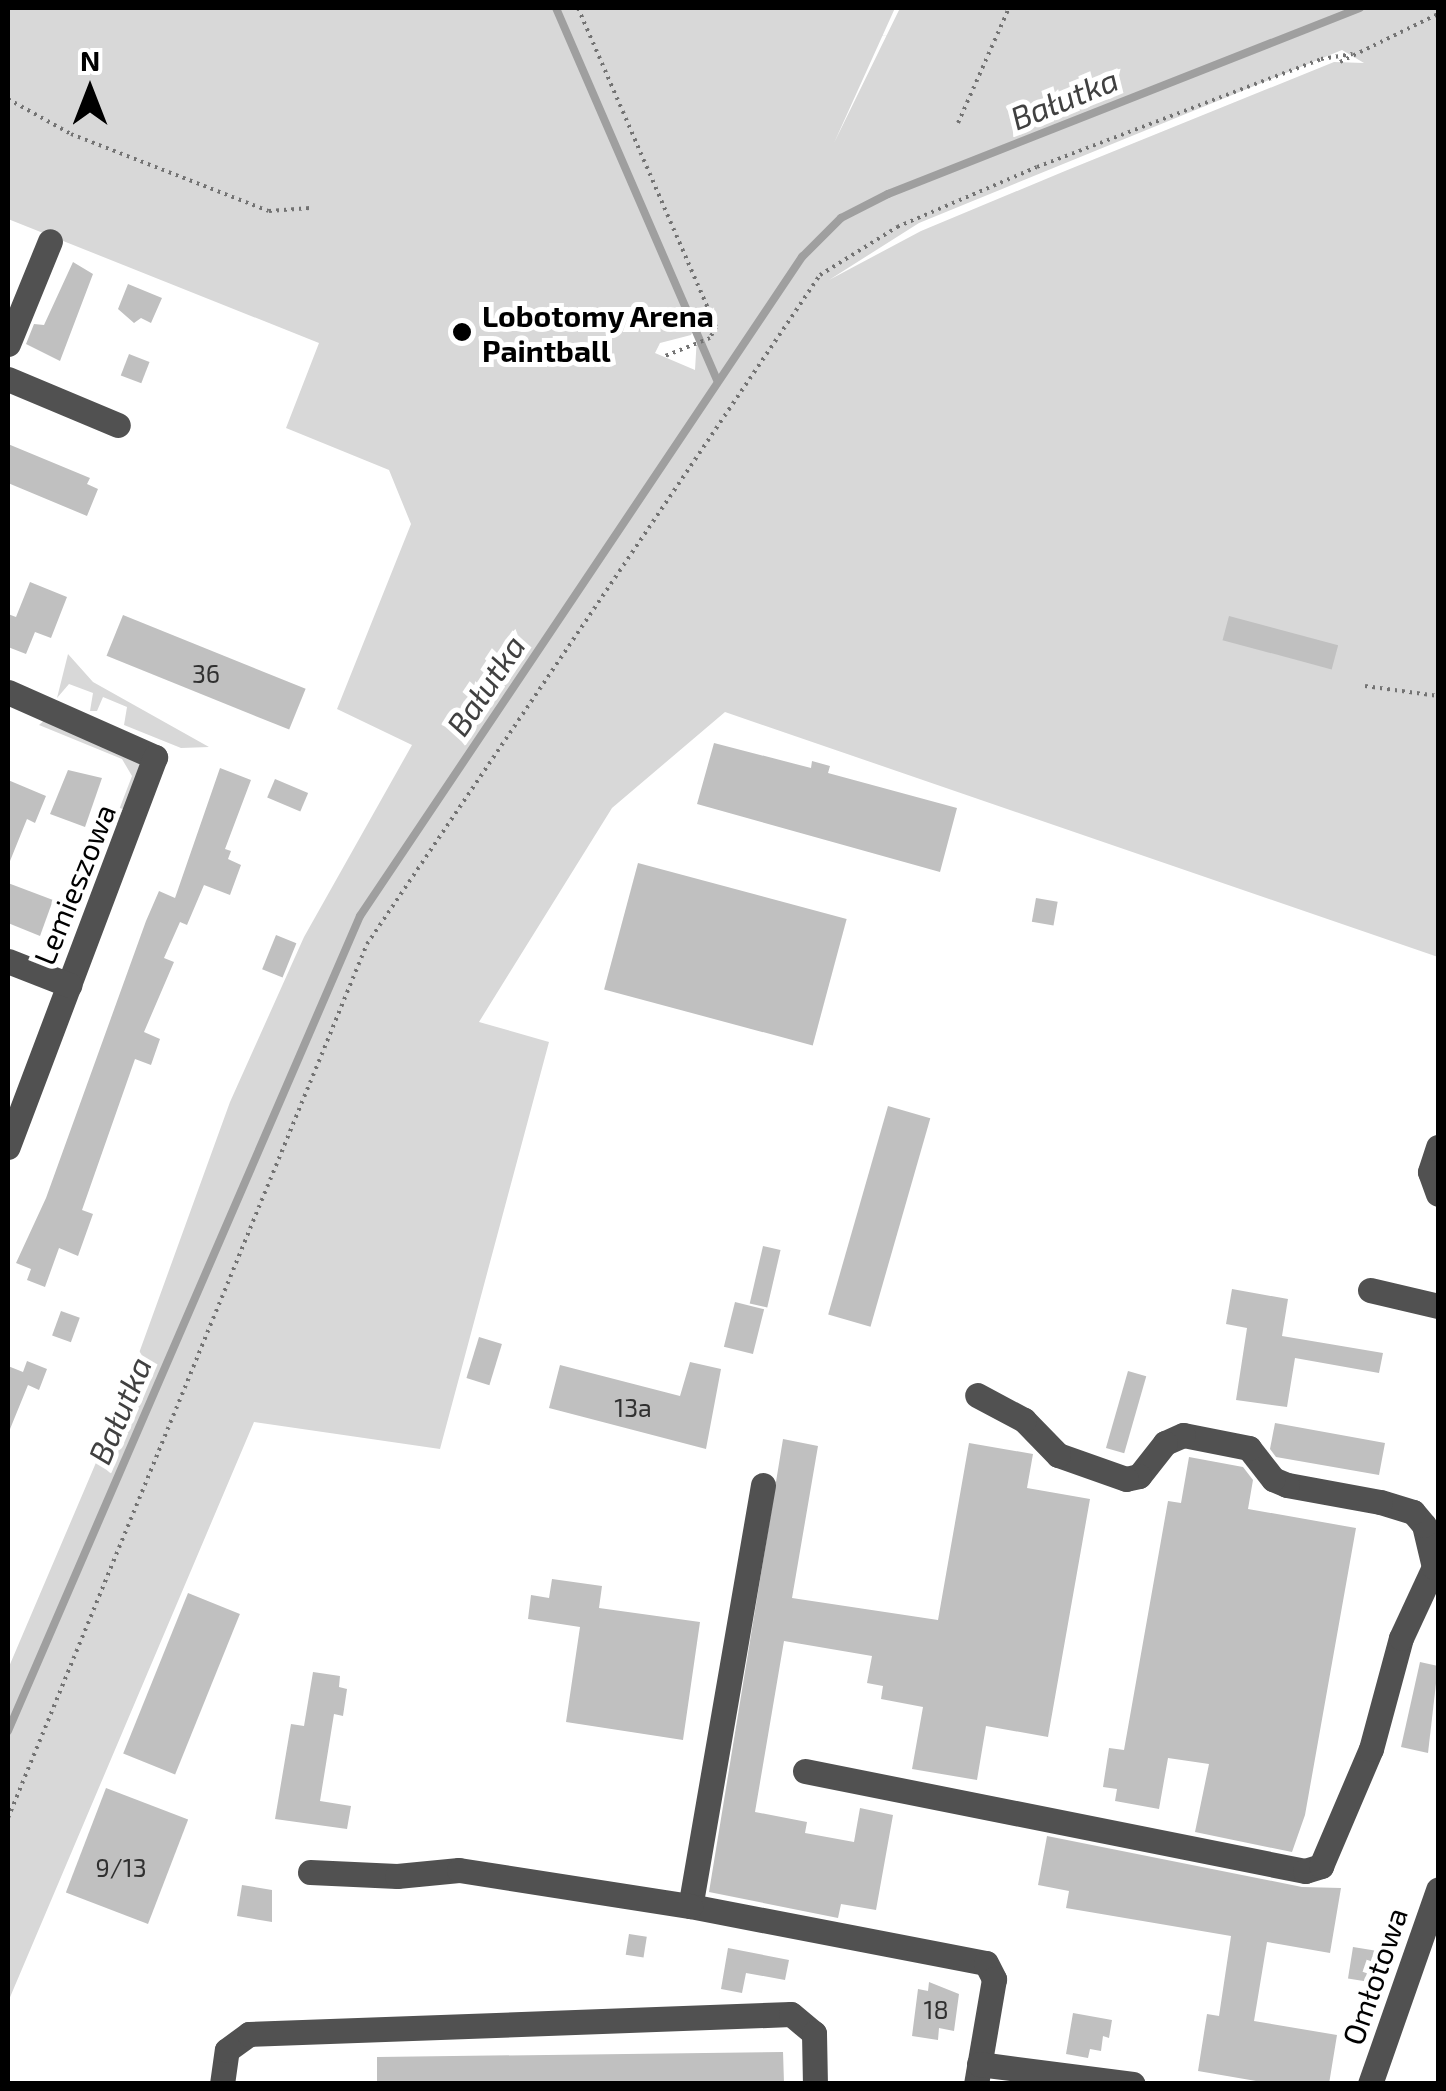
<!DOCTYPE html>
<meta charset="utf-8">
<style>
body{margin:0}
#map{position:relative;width:1446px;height:2091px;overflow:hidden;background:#fff;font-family:"Exo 2",sans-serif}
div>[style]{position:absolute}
.green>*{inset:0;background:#d8d8d8}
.stream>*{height:8px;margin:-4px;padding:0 4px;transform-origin:4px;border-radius:4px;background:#9f9f9f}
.building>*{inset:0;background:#c0c0c0;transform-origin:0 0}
.path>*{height:4px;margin-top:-2px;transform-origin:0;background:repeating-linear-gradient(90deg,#737373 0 2.5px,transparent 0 7.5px)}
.minor>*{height:25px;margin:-12.5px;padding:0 12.5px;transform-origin:12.5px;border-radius:12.5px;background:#515151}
.dots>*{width:28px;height:28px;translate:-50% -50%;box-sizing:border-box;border:5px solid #fff;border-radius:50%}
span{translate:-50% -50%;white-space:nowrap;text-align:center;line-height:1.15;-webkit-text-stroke:10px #fff;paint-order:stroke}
.number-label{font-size:25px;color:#303030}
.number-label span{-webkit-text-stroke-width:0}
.poi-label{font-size:30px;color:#000;font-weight:700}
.left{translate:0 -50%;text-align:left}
.street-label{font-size:30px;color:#000}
.water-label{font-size:32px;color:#404040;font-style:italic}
.frame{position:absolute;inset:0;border:10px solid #000;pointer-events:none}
.north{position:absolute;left:40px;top:40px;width:100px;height:100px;-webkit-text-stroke:8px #fff;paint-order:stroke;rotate:0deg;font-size:28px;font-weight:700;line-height:40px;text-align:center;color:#000}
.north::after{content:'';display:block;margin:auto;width:35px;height:45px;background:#000;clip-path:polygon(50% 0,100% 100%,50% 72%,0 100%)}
</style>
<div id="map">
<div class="green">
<i style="clip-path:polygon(evenodd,8px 8px,895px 8px,834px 143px,900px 8px,1438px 8px,1438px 957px,725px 712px,612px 808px,479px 1022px,549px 1042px,440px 1449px,254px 1422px,8px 2002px,8px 1669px,118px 1411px,230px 1102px,304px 937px,412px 745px,337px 709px,411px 524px,389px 470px,286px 428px,319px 343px,8px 219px,8px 8px,1342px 50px,1364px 63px,1334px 62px,1065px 171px,921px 231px,829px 280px,919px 223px,1342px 50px,8px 8px,698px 320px,695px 370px,655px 353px,660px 343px,691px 335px,698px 320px)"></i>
<i style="clip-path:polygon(68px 654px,93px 682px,209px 747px,181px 748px,124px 725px,127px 707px,103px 697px,97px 711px,90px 711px,93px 693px,69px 684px,57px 698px)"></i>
<i style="clip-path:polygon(47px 718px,138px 760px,142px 772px,119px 824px,114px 823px,132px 776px,122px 759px,39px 725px)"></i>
</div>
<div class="stream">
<i style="left:556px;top:8px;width:405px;rotate:66.6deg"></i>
<i style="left:8px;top:1731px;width:888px;rotate:-66.64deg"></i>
<i style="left:360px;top:916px;width:794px;rotate:-56.15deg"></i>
<i style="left:802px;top:257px;width:55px;rotate:-45deg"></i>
<i style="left:841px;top:218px;width:53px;rotate:-27.1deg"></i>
<i style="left:888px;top:194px;width:507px;rotate:-21.51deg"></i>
</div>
<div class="building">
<i style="clip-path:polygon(73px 262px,93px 274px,60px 361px,26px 344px,34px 324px,44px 325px)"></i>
<i style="clip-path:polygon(128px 284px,162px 298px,151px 323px,141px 318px,134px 323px,118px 309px)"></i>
<i style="left:129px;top:354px;width:22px;height:23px;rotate:21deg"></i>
<i style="clip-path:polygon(8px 444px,90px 478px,87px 484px,98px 489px,87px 516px,8px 483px)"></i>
<i style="clip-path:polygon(30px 582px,67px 597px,51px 638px,35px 632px,26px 654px,8px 647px,8px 614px,16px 617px)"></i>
<i style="left:123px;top:615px;width:197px;height:44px;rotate:22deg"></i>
<i style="left:1229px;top:616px;width:113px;height:25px;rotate:15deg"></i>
<i style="clip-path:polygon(714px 743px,811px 768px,812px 761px,830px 766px,828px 773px,957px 808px,940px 872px,697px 804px)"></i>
<i style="clip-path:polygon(220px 768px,251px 780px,225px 849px,231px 851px,228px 859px,241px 865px,230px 895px,204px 885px,187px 925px,180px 922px,164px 958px,174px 962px,144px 1032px,160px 1039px,151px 1065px,135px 1059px,82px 1210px,93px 1214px,78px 1256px,59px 1248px,45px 1287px,27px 1280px,31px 1269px,16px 1263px,46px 1198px,146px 921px,159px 891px,175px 898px)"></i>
<i style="clip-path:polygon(68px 770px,102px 778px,85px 827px,50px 814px)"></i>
<i style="left:275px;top:779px;width:36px;height:20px;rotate:23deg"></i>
<i style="clip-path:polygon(8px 780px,46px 796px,35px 823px,27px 819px,8px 866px)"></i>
<i style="left:638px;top:863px;width:216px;height:131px;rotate:15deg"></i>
<i style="clip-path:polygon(8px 883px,53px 900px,40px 936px,8px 923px)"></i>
<i style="left:1036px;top:898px;width:22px;height:24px;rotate:10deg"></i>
<i style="left:276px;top:935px;width:22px;height:37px;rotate:22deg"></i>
<i style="left:888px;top:1106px;width:44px;height:217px;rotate:16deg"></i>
<i style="left:763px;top:1246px;width:18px;height:59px;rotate:13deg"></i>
<i style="clip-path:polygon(1232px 1289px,1288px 1299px,1282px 1336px,1383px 1353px,1379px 1373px,1295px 1358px,1287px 1407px,1236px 1400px,1247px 1328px,1226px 1324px)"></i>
<i style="left:735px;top:1302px;width:30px;height:46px;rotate:14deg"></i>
<i style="left:61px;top:1311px;width:20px;height:26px;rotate:20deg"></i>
<i style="left:479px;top:1337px;width:24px;height:43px;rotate:17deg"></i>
<i style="clip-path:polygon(27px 1361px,47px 1369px,39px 1390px,28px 1385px,8px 1434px,8px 1366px,23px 1372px)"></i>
<i style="clip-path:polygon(690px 1362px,721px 1369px,706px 1449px,549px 1408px,560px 1365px,680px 1396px)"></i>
<i style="left:1128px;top:1371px;width:19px;height:80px;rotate:16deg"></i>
<i style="clip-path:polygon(1275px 1423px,1385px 1443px,1379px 1475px,1276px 1457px,1270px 1449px)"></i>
<i style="clip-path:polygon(783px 1439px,818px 1446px,792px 1598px,938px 1620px,969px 1443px,1033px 1454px,1027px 1488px,1090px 1499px,1048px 1737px,986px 1726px,977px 1780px,912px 1769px,923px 1707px,881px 1699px,883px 1686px,867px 1683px,872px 1656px,784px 1641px,755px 1812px,807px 1822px,805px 1833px,854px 1842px,860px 1808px,893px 1815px,876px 1910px,841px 1904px,838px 1918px,709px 1892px)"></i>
<i style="clip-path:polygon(1189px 1457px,1243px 1467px,1253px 1480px,1248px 1509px,1356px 1528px,1305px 1815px,1292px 1852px,1195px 1832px,1209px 1764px,1168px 1758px,1159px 1809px,1115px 1801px,1117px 1789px,1103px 1787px,1109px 1748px,1124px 1750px,1168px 1501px,1181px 1503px)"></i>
<i style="clip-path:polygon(552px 1579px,602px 1586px,599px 1608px,700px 1622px,683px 1740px,566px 1722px,580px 1627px,528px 1619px,531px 1595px,549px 1598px)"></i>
<i style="left:188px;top:1593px;width:56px;height:173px;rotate:22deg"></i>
<i style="clip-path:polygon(1420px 1662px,1438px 1666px,1428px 1753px,1401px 1747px)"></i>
<i style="clip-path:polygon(313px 1672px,340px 1676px,339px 1687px,347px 1689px,343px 1716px,334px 1714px,320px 1801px,351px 1806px,347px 1829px,275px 1819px,291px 1724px,304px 1726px)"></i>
<i style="left:106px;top:1788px;width:88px;height:112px;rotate:21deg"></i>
<i style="clip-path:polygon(1047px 1836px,1302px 1887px,1341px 1888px,1330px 1953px,1267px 1942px,1254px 2021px,1337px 2035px,1329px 2084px,1274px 2084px,1198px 2071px,1207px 2014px,1219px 2016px,1231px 1936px,1066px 1908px,1069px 1891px,1038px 1885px)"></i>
<i style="clip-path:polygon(242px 1885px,272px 1890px,272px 1922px,237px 1916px)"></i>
<i style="left:629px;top:1934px;width:18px;height:21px;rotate:9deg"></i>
<i style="left:1353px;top:1947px;width:25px;height:32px;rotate:9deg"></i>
<i style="clip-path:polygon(728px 1948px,789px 1960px,785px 1980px,746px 1973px,742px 1993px,721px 1989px)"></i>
<i style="clip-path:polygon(929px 1982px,959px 1994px,954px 2031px,939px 2028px,938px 2040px,912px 2036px,918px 1989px,928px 1991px)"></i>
<i style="clip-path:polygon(1073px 2013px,1112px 2020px,1109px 2038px,1103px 2036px,1101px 2051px,1090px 2049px,1088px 2058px,1066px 2054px)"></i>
<i style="clip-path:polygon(783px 2052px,784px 2084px,377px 2084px,377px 2057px)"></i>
</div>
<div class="path">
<i style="left:578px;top:8px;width:348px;rotate:66.6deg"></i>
<i style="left:716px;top:327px;width:13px;rotate:119deg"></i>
<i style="left:710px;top:338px;width:48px;rotate:158.2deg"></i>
<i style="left:1340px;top:62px;width:109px;rotate:-26.1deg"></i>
<i style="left:8px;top:99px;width:72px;rotate:29.1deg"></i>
<i style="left:71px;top:134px;width:212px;rotate:21.3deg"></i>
<i style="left:269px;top:211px;width:41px;rotate:-4.2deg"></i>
<i style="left:958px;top:123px;width:126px;rotate:-66.1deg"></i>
<i style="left:1365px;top:686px;width:74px;rotate:7.8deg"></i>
<i style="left:8px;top:1818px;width:945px;rotate:-67.67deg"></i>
<i style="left:367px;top:944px;width:808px;rotate:-55.9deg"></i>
<i style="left:820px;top:275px;width:91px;rotate:-31.9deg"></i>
<i style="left:897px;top:227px;width:152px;rotate:-23.2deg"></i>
<i style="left:1037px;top:167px;width:304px;rotate:-20.8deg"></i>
<i style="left:1321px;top:59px;width:32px;rotate:-9deg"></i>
</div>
<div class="minor">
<i style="left:8px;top:344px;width:111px;rotate:-67.8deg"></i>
<i style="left:8px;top:379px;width:119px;rotate:22.7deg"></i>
<i style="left:8px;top:692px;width:161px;rotate:23.9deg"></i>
<i style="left:155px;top:757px;width:417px;rotate:110.7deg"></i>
<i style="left:8px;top:961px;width:66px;rotate:21.5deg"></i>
<i style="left:1438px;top:1147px;width:26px;rotate:108deg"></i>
<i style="left:1430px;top:1172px;width:23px;rotate:70deg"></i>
<i style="left:1370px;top:1290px;width:70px;rotate:13.2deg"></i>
<i style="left:763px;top:1485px;width:427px;rotate:99.8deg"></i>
<i style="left:690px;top:1906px;width:301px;rotate:10.9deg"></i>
<i style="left:986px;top:1963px;width:18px;rotate:63deg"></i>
<i style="left:994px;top:1979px;width:107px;rotate:99.7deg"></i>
<i style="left:805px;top:1771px;width:510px;rotate:11.31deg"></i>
<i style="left:1305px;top:1871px;width:17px;rotate:-17deg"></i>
<i style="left:1321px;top:1866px;width:127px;rotate:-66.9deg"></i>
<i style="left:1371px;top:1749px;width:115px;rotate:-74.9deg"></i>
<i style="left:1401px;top:1638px;width:78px;rotate:-65.1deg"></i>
<i style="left:1434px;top:1567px;width:43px;rotate:-103.4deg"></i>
<i style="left:1424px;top:1525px;width:17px;rotate:-130deg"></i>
<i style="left:1413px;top:1512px;width:34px;rotate:-163deg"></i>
<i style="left:1380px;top:1502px;width:95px;rotate:-169.6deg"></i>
<i style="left:1287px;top:1485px;width:15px;rotate:-157deg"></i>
<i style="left:1273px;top:1479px;width:39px;rotate:-128deg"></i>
<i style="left:1249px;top:1448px;width:67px;rotate:-168.9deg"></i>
<i style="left:1183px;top:1435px;width:20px;rotate:156deg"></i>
<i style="left:1165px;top:1443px;width:42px;rotate:128.2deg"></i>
<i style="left:1139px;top:1476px;width:13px;rotate:167deg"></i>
<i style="left:1126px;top:1479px;width:72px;rotate:-160.6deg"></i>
<i style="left:1058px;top:1455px;width:49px;rotate:-134.2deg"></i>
<i style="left:1024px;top:1420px;width:53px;rotate:-152deg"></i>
<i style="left:310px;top:1872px;width:87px;rotate:2.6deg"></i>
<i style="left:397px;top:1876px;width:62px;rotate:-5.5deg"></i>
<i style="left:459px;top:1870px;width:234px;rotate:8.9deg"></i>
<i style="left:979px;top:2064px;width:155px;rotate:7.4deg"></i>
<i style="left:222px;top:2084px;width:34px;rotate:-82deg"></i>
<i style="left:227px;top:2050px;width:27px;rotate:-36deg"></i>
<i style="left:249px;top:2034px;width:542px;rotate:-2.11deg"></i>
<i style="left:791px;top:2014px;width:30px;rotate:40deg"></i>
<i style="left:814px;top:2033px;width:51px;rotate:88.9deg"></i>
<i style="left:1370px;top:2084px;width:206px;rotate:-70.7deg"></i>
</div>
<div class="dots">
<i style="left:462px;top:332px;background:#000"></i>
</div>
<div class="number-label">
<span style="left:206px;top:673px">36</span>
<span style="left:633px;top:1407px">13a</span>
<span style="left:121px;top:1867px">9/13</span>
<span style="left:936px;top:2009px">18</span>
</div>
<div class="poi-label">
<span class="left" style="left:482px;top:332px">Lobotomy Arena<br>Paintball</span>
</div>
<div class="street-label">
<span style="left:74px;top:884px;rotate:-68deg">Lemieszowa</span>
<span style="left:1374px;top:1976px;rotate:-71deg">Omłotowa</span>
</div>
<div class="water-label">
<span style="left:1064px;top:98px;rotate:-22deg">Bałutka</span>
<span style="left:485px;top:685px;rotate:-56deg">Bałutka</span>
<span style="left:119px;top:1410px;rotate:-67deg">Bałutka</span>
</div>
<div class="frame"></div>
<div class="north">N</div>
</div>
